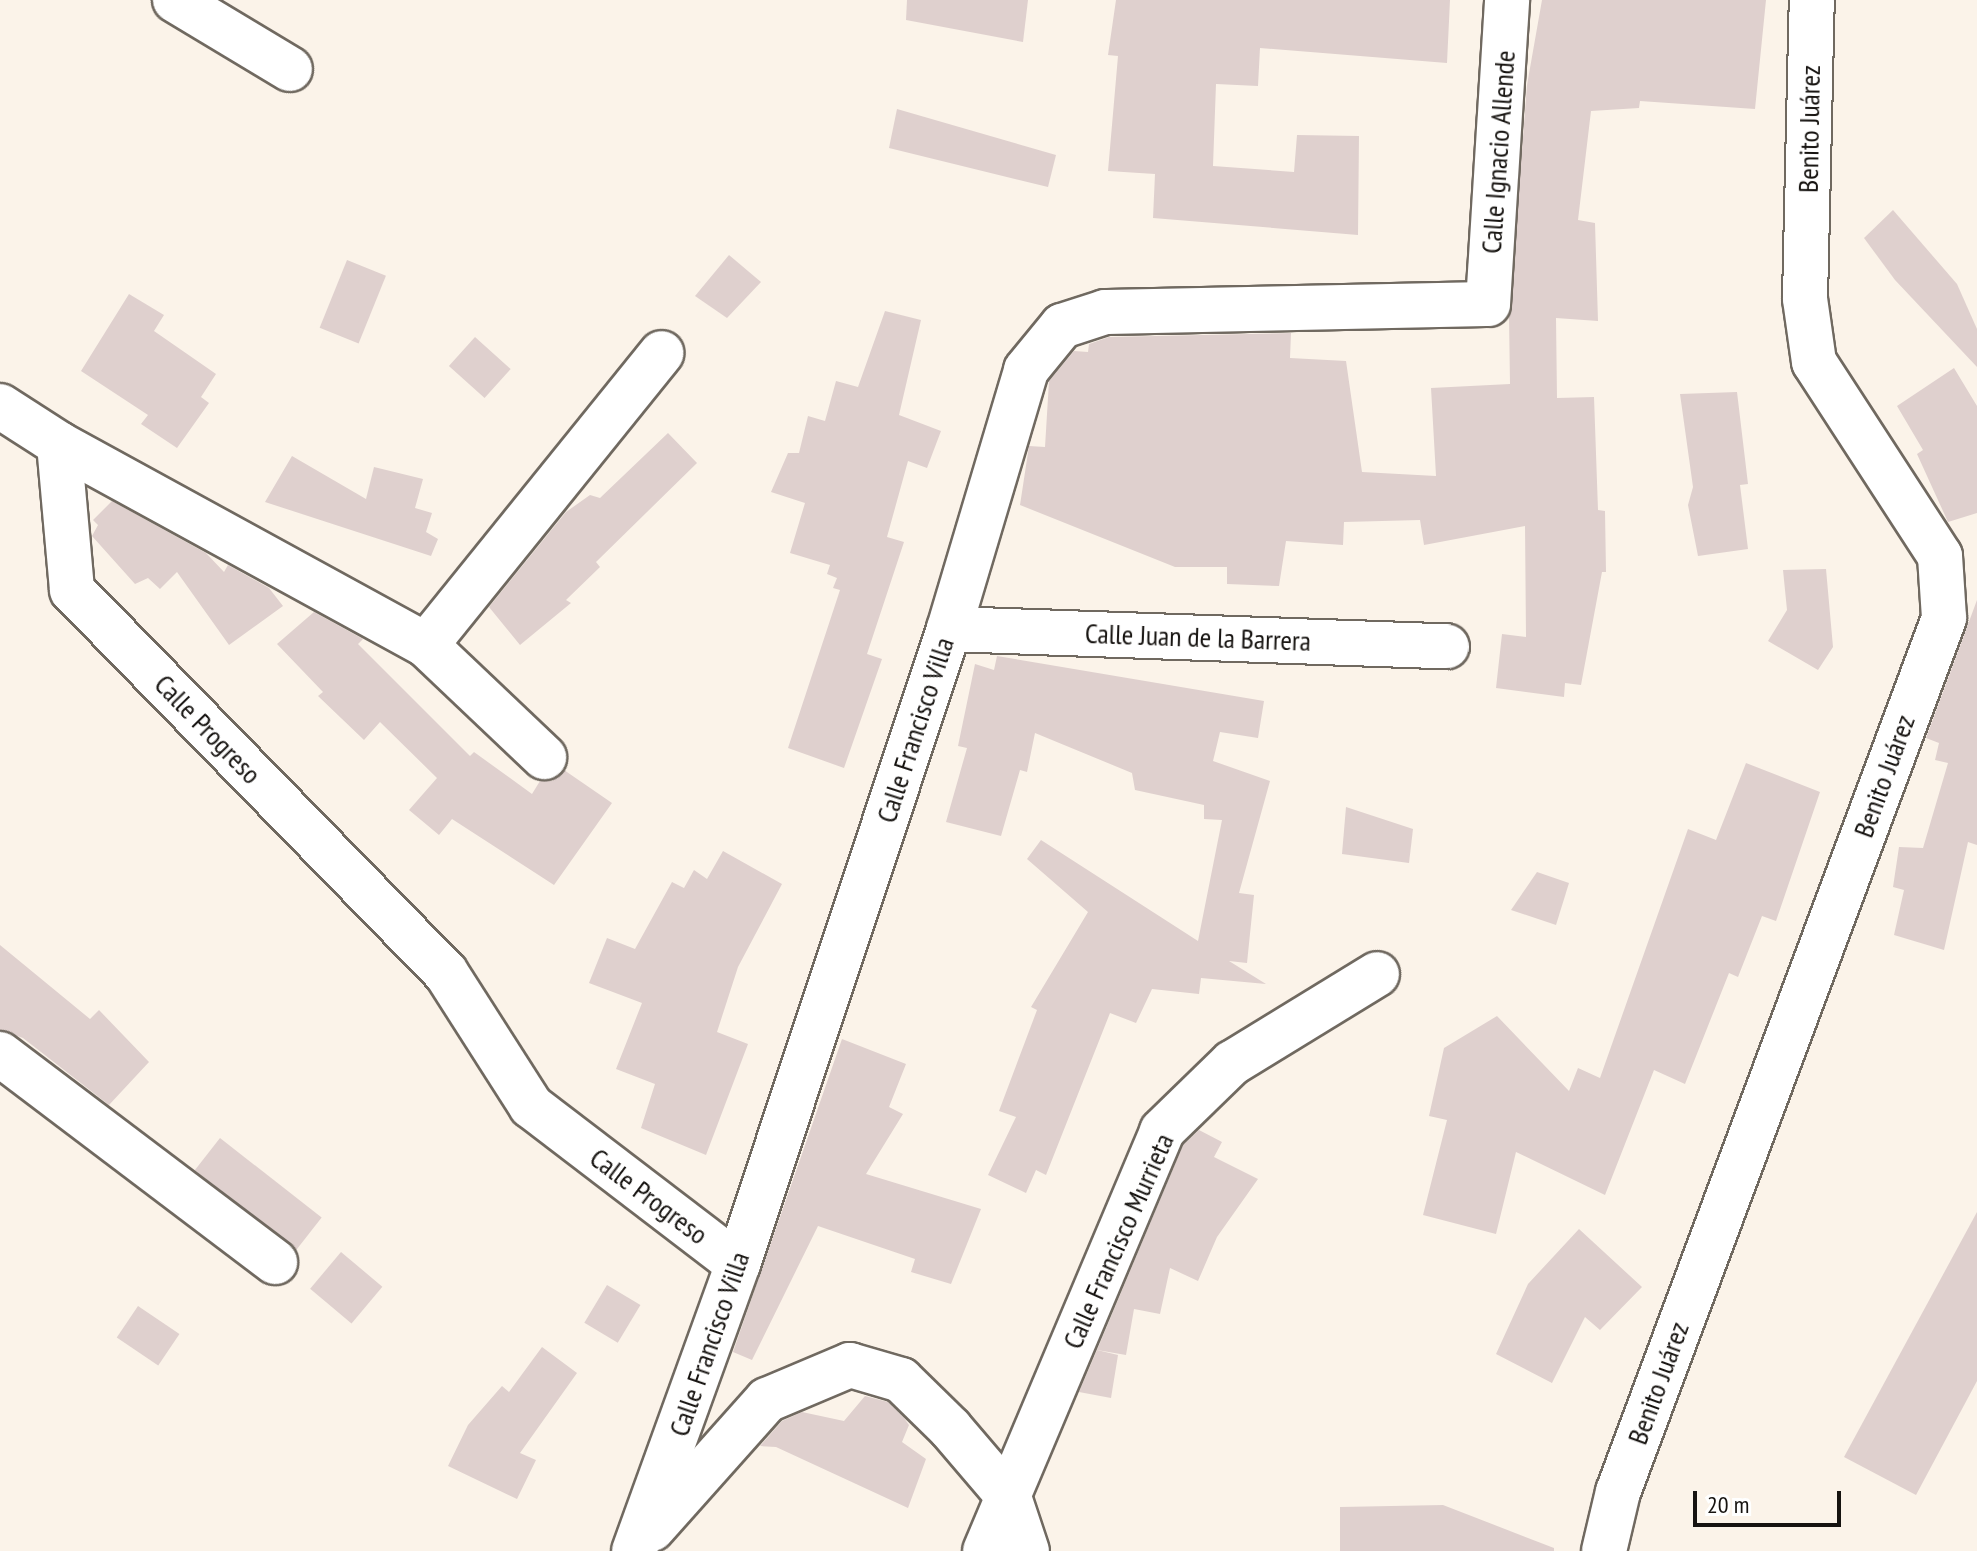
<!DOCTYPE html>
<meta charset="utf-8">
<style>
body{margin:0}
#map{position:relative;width:1977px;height:1551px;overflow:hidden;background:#fbf3e9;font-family:"PT Sans Narrow",sans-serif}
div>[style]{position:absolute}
.building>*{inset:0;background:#dfd0ce;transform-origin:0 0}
.roads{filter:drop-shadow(2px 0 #706960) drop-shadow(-2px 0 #706960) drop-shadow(0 2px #706960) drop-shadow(0 -2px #706960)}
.minor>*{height:44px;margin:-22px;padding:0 22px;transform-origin:22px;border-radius:22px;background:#fff}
span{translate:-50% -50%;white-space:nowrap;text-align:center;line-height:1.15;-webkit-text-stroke:6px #fff;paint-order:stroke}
.street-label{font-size:28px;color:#161310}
.scale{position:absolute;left:1693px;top:1491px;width:148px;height:36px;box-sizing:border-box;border:4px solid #161310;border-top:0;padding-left:10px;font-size:24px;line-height:28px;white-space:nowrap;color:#161310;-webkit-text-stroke:6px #fff;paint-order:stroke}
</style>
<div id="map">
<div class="building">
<i style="clip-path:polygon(907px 0,1028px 0,1023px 42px,906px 20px)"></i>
<i style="clip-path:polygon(1116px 0,1450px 0,1447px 63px,1260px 48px,1258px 86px,1216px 84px,1213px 166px,1294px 172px,1297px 135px,1359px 136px,1358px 235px,1153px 218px,1155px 174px,1108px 171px,1118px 56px,1108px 55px)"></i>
<i style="clip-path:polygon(1542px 0,1766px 0,1755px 109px,1640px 101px,1639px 108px,1591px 111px,1578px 220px,1595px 223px,1598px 321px,1556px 318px,1557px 398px,1594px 397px,1598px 510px,1605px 511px,1606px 572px,1602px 572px,1581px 685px,1565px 683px,1564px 697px,1496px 688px,1502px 634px,1526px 637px,1525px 526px,1424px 545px,1420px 520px,1344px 522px,1343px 545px,1286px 541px,1279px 586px,1227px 584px,1227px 567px,1175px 567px,1020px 505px,1029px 446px,1045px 447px,1049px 381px,1074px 351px,1088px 352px,1089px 344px,1109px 337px,1291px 333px,1290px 358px,1346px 361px,1362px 472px,1436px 476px,1431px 388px,1510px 384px,1509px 317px,1527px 85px)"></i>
<i style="clip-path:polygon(897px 109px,1056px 155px,1048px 187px,889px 148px)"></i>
<i style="clip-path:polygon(1893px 210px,1957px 284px,1977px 329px,1977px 367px,1895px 280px,1864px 238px)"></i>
<i style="clip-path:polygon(729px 255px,761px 282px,727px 318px,695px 296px)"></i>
<i style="left:347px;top:260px;width:42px;height:73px;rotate:22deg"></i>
<i style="clip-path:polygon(129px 294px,164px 315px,154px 331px,216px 374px,201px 397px,209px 403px,177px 448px,141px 424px,148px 415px,81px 371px)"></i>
<i style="clip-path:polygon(885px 311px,921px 320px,899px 415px,941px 431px,927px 468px,908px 461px,887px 537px,904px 542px,867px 654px,882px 659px,844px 768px,788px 748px,840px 590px,833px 588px,837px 578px,827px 574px,830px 565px,790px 553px,805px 503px,771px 492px,788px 453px,799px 453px,808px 416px,825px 421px,836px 381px,858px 387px)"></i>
<i style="left:475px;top:337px;width:48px;height:39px;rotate:42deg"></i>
<i style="clip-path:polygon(1954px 368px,1977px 406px,1977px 513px,1948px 522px,1917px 454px,1923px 450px,1897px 406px)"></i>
<i style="clip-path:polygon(1737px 392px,1748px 484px,1740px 485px,1748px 549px,1698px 556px,1688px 505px,1693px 487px,1680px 394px)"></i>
<i style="clip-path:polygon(668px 433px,697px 463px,596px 562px,600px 567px,566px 600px,571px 603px,520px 645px,489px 607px,566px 512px,590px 495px,600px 498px)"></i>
<i style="clip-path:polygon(292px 456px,366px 499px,374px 467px,423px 479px,415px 508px,432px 513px,426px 532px,438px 539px,431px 556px,265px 502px)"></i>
<i style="clip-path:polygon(112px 501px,206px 553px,224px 572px,228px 565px,269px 588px,283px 606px,229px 645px,177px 572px,160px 589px,148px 578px,135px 584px,92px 536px,98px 525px,93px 520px)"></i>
<i style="clip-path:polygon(1826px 569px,1833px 647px,1818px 670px,1768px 641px,1787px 610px,1783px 570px)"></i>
<i style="clip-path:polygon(1977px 600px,1977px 845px,1968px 842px,1944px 950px,1894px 935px,1904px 890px,1893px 887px,1899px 847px,1923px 848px,1948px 763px,1935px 760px,1939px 743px,1926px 738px)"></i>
<i style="clip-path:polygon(314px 612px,363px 639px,358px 644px,470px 756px,474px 752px,532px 794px,540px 781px,552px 781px,564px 770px,612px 803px,554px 885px,452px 819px,439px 835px,409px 810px,437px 778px,380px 722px,364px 740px,318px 696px,323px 692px,277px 644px)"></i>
<i style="clip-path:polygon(997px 656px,1264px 701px,1258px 738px,1220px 732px,1213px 761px,1270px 781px,1239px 893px,1254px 895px,1247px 963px,1229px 961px,1266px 984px,1201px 978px,1199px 994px,1152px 989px,1136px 1023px,1110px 1013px,1046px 1175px,1036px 1170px,1026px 1193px,988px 1175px,1016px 1117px,999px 1111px,1037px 1010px,1031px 1007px,1088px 912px,1027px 859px,1041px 840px,1198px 941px,1222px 820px,1204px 819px,1204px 805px,1135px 790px,1132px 773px,1035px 733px,1027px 772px,1020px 770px,1001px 836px,946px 822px,967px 748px,958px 746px,975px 664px,994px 670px)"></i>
<i style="clip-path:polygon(1746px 763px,1820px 792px,1776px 921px,1762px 916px,1738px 977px,1729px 973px,1685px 1084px,1654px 1070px,1605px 1195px,1516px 1152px,1496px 1234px,1423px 1215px,1447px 1120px,1429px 1116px,1444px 1048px,1497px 1016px,1569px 1091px,1578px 1068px,1600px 1078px,1688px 829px,1716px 840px)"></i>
<i style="clip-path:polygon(1346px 807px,1413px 829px,1409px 863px,1342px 854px)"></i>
<i style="clip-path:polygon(723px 851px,782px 884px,738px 967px,717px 1032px,748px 1044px,706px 1155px,641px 1128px,655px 1084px,616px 1069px,642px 1003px,589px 983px,607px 938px,635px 949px,672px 882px,684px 888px,694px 870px,707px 879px)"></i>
<i style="clip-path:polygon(1537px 872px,1569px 883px,1556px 925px,1511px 910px)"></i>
<i style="clip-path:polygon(0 945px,90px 1019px,99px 1010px,149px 1062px,109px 1105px,23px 1038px,0 1030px)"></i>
<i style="clip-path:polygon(842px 1039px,906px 1064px,889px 1107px,903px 1114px,866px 1174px,981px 1209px,951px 1284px,911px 1272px,915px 1259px,818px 1226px,752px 1360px,733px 1352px)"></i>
<i style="clip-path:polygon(1199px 1130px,1222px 1142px,1214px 1157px,1258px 1179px,1217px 1237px,1198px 1281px,1170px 1268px,1160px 1314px,1134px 1309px,1126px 1355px,1097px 1350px,1183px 1145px)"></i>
<i style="left:220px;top:1138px;width:129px;height:41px;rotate:38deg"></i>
<i style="clip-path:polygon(1977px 1212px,1977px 1381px,1916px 1495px,1844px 1457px)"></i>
<i style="clip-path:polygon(1579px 1229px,1642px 1287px,1600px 1330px,1585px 1317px,1552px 1383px,1496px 1354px,1528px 1284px)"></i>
<i style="left:341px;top:1252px;width:54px;height:48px;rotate:40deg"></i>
<i style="left:607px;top:1285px;width:39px;height:44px;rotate:31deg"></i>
<i style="left:138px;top:1306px;width:50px;height:38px;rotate:34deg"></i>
<i style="clip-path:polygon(542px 1347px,577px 1373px,520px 1453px,536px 1460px,517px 1499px,448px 1466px,468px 1425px,502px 1386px,509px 1392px)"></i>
<i style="clip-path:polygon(1097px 1350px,1118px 1355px,1111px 1398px,1079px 1392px)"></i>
<i style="clip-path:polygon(865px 1396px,888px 1402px,904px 1418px,909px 1425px,902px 1442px,926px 1459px,908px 1508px,776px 1447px,760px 1446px,782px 1421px,802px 1412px,844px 1421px)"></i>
<i style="clip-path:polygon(1443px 1505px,1554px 1548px,1554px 1551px,1340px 1551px,1340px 1507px)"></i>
</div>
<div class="roads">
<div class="minor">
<i style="left:175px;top:0;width:134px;rotate:31deg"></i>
<i style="left:0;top:406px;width:70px;rotate:32.8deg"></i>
<i style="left:59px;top:444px;width:418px;rotate:28.7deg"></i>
<i style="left:426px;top:645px;width:163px;rotate:43.5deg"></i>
<i style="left:59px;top:444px;width:147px;rotate:84.9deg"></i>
<i style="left:72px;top:590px;width:535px;rotate:45.68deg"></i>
<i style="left:446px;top:973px;width:158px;rotate:57.4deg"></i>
<i style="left:531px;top:1106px;width:260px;rotate:37.4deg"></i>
<i style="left:949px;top:629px;width:498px;rotate:2deg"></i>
<i style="left:426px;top:645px;width:375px;rotate:-51.1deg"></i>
<i style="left:0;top:1054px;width:345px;rotate:37.1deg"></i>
<i style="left:652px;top:1529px;width:173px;rotate:-48.3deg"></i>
<i style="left:767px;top:1400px;width:90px;rotate:-22.9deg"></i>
<i style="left:850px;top:1365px;width:53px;rotate:16.4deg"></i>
<i style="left:901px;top:1380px;width:69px;rotate:44.4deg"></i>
<i style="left:950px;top:1428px;width:91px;rotate:49.5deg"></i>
<i style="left:1009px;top:1497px;width:57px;rotate:71.6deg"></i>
<i style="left:634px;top:1551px;width:305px;rotate:-70.1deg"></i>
<i style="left:738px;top:1264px;width:669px;rotate:-71.62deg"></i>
<i style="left:949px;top:629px;width:270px;rotate:-73.4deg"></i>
<i style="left:1026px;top:370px;width:57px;rotate:-50.7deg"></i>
<i style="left:1062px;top:326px;width:45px;rotate:-18deg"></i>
<i style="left:1105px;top:312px;width:383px;rotate:-1.2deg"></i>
<i style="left:1488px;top:304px;width:305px;rotate:-86.4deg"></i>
<i style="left:985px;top:1551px;width:456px;rotate:-67.1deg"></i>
<i style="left:1162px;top:1131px;width:98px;rotate:-44.2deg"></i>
<i style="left:1232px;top:1063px;width:170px;rotate:-31.5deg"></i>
<i style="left:1604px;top:1551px;width:61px;rotate:-76.7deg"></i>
<i style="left:1618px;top:1492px;width:933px;rotate:-69.54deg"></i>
<i style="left:1944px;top:618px;width:62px;rotate:-93.7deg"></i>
<i style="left:1940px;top:556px;width:231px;rotate:-123deg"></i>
<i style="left:1814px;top:362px;width:64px;rotate:-98.1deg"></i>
<i style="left:1805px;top:299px;width:299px;rotate:-88.7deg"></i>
</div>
</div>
<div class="street-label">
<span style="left:1809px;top:129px;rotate:-89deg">Benito Juárez</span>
<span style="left:1498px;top:152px;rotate:-86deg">Calle Ignacio Allende</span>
<span style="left:1198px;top:637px;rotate:2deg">Calle Juan de la Barrera</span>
<span style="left:208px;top:729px;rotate:46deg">Calle Progreso</span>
<span style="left:915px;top:730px;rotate:-72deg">Calle Francisco Villa</span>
<span style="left:1884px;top:776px;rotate:-70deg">Benito Juárez</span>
<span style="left:649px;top:1196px;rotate:37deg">Calle Progreso</span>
<span style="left:1118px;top:1241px;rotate:-66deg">Calle Francisco Murrieta</span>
<span style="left:709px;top:1344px;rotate:-71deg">Calle Francisco Villa</span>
<span style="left:1658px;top:1383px;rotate:-70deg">Benito Juárez</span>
</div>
<div class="scale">20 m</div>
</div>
